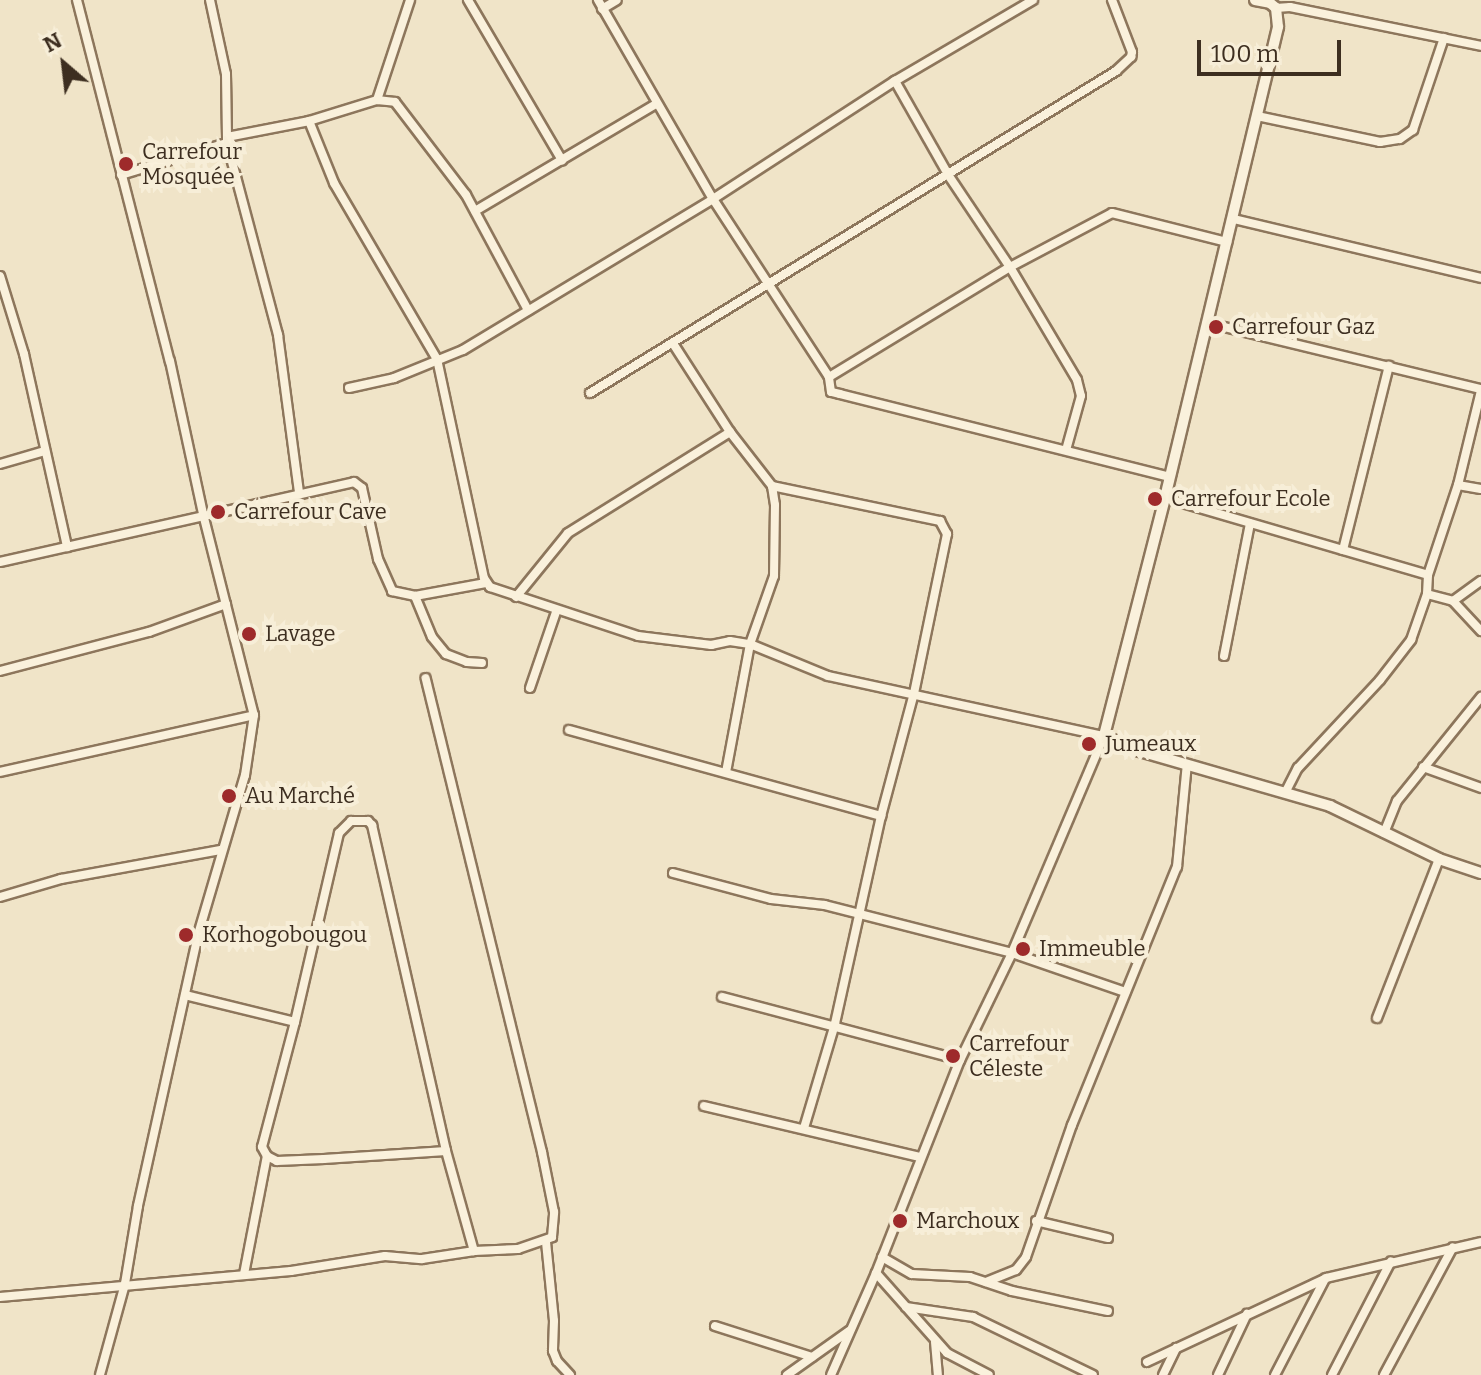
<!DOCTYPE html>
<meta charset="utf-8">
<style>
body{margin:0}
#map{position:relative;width:1481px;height:1375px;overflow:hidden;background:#f0e4c8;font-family:Bitter,serif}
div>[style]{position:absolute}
.roads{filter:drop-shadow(2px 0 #8d765c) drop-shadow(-2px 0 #8d765c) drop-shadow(0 2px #8d765c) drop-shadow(0 -2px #8d765c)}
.minor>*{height:8px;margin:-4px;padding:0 4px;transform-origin:4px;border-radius:4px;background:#faf1dc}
.tertiary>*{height:10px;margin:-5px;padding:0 5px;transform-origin:5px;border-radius:5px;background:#faf1dc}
.dots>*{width:22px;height:22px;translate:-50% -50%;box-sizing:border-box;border:4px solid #f7eed8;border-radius:50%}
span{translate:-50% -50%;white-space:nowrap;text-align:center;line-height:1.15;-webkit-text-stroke:8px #f7eed8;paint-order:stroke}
.poi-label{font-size:22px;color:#3d2e20}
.left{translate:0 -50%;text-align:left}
.north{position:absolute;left:24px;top:24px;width:80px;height:80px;-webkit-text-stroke:6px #f7eed8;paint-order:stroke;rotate:332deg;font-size:22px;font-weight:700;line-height:32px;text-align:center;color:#3d2e20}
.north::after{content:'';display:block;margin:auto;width:28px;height:36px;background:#3d2e20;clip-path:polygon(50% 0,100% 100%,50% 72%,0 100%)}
.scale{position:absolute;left:1197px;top:40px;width:144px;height:36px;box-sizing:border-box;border:4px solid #3d2e20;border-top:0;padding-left:10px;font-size:24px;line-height:28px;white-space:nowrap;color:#3d2e20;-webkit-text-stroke:6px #f7eed8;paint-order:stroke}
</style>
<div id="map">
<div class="roads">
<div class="minor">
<i style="left:77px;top:0;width:373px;rotate:75.6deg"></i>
<i style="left:170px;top:361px;width:157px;rotate:77.8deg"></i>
<i style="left:203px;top:514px;width:207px;rotate:75.8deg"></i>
<i style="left:254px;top:715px;width:61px;rotate:98.5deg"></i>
<i style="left:245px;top:775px;width:167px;rotate:106.4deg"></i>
<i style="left:198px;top:935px;width:278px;rotate:102.5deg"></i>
<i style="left:138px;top:1206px;width:79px;rotate:99.5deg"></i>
<i style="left:125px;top:1284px;width:94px;rotate:105.4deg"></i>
<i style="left:210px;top:0;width:76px;rotate:77.8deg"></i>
<i style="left:226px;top:74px;width:63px;rotate:89.1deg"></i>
<i style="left:468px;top:0;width:186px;rotate:59.6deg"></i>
<i style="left:598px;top:0;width:230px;rotate:60deg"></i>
<i style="left:713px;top:199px;width:212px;rotate:56.9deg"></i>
<i style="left:1276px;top:8px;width:14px;rotate:-4deg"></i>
<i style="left:1290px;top:7px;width:195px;rotate:11.5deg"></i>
<i style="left:602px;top:9px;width:17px;rotate:-31deg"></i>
<i style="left:895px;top:81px;width:109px;rotate:60.4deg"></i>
<i style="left:949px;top:176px;width:110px;rotate:56.2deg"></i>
<i style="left:1010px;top:267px;width:131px;rotate:59.3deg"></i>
<i style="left:1077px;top:380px;width:16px;rotate:76deg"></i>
<i style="left:1081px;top:396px;width:56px;rotate:105.5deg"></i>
<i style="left:377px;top:100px;width:105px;rotate:-71.7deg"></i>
<i style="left:1257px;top:116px;width:126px;rotate:11.9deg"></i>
<i style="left:1380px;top:142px;width:20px;rotate:-9deg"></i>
<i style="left:1400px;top:139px;width:16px;rotate:-35deg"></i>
<i style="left:1413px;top:130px;width:97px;rotate:-71.4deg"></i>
<i style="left:309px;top:121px;width:67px;rotate:68deg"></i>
<i style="left:334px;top:183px;width:204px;rotate:59.7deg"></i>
<i style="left:437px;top:359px;width:224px;rotate:77.9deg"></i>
<i style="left:484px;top:578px;width:11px;rotate:56deg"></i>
<i style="left:490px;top:587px;width:156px;rotate:18.3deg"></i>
<i style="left:638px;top:636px;width:74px;rotate:7deg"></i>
<i style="left:711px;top:645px;width:19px;rotate:-12deg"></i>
<i style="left:730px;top:641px;width:20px;rotate:9deg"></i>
<i style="left:750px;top:644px;width:84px;rotate:22.3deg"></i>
<i style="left:828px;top:676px;width:282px;rotate:12.3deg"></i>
<i style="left:1104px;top:736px;width:236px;rotate:113deg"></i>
<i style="left:1012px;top:953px;width:119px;rotate:115.9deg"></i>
<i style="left:960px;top:1060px;width:229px;rotate:111.5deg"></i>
<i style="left:876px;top:1273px;width:111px;rotate:113.8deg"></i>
<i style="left:227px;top:143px;width:199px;rotate:75.1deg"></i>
<i style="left:278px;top:335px;width:158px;rotate:82.4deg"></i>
<i style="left:121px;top:175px;width:111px;rotate:-16.8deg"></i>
<i style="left:227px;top:143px;width:6px;rotate:-90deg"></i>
<i style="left:227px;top:137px;width:84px;rotate:-11deg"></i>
<i style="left:309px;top:121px;width:71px;rotate:-17.2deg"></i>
<i style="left:377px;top:100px;width:18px;rotate:6deg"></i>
<i style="left:395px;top:102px;width:117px;rotate:52.6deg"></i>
<i style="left:466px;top:195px;width:131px;rotate:61.7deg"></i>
<i style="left:475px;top:211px;width:210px;rotate:-30.6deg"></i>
<i style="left:1234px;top:219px;width:254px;rotate:13.4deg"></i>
<i style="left:0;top:276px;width:82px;rotate:72.9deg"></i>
<i style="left:24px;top:354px;width:198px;rotate:77.4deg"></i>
<i style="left:1208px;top:323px;width:281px;rotate:13.6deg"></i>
<i style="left:674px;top:345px;width:103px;rotate:57.2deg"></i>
<i style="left:730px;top:432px;width:68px;rotate:52.1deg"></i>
<i style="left:772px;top:486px;width:19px;rotate:81deg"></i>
<i style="left:775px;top:505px;width:71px;rotate:90.8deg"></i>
<i style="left:774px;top:576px;width:72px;rotate:109.4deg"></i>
<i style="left:750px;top:644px;width:130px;rotate:100.6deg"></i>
<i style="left:349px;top:388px;width:46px;rotate:-12.5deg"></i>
<i style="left:394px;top:378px;width:74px;rotate:-22.1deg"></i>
<i style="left:463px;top:350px;width:292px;rotate:-31.1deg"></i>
<i style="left:713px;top:199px;width:217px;rotate:-33deg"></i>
<i style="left:895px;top:81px;width:160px;rotate:-30.4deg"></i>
<i style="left:590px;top:393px;width:617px;rotate:-31.47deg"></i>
<i style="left:1116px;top:71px;width:21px;rotate:-43deg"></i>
<i style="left:1131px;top:57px;width:5px;rotate:-79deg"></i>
<i style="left:1132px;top:52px;width:56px;rotate:-111deg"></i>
<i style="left:0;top:464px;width:47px;rotate:-16.1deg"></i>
<i style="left:1170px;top:477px;width:340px;rotate:-165.9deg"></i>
<i style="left:840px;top:394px;width:9px;rotate:-167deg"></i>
<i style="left:831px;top:392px;width:15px;rotate:-98deg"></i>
<i style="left:829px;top:377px;width:212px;rotate:-31.3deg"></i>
<i style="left:1010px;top:267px;width:115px;rotate:-27.9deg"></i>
<i style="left:1112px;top:213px;width:119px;rotate:14.2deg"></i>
<i style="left:1458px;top:485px;width:23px;rotate:10deg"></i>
<i style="left:772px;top:486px;width:172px;rotate:11.8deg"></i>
<i style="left:940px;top:521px;width:15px;rotate:62deg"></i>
<i style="left:947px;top:534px;width:162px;rotate:101.7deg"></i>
<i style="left:914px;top:693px;width:127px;rotate:105deg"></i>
<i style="left:881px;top:816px;width:213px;rotate:102.5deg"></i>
<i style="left:835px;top:1024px;width:109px;rotate:106.6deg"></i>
<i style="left:1165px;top:498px;width:274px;rotate:16.3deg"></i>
<i style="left:1428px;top:575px;width:19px;rotate:93deg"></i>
<i style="left:1427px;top:594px;width:27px;rotate:15deg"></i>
<i style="left:1453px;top:601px;width:41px;rotate:47deg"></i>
<i style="left:1343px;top:550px;width:190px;rotate:-76deg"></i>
<i style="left:0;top:562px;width:363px;rotate:-12.7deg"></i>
<i style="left:354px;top:482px;width:10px;rotate:37deg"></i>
<i style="left:362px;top:488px;width:73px;rotate:77.3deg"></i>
<i style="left:378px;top:559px;width:35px;rotate:66deg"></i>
<i style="left:392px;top:591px;width:24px;rotate:12deg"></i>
<i style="left:415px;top:596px;width:72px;rotate:-10.4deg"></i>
<i style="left:1428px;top:575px;width:95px;rotate:-71.6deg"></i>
<i style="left:1458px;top:485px;width:97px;rotate:-76.3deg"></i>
<i style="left:415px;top:596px;width:44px;rotate:67.5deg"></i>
<i style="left:432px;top:637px;width:22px;rotate:51deg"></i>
<i style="left:446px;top:654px;width:22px;rotate:21deg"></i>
<i style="left:467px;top:662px;width:15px;rotate:4deg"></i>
<i style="left:516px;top:597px;width:82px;rotate:-50.9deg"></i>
<i style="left:568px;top:533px;width:191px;rotate:-31.9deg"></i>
<i style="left:1453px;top:601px;width:34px;rotate:-36deg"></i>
<i style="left:1224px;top:656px;width:135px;rotate:-78.9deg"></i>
<i style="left:0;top:671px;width:154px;rotate:-14.7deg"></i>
<i style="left:149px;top:632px;width:82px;rotate:-20deg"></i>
<i style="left:530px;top:688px;width:80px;rotate:-71.1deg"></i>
<i style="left:569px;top:730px;width:324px;rotate:15.4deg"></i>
<i style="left:1423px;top:767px;width:62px;rotate:19.9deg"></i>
<i style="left:0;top:772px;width:260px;rotate:-12.6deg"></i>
<i style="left:1285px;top:793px;width:28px;rotate:-63deg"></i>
<i style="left:1298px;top:768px;width:120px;rotate:-47deg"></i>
<i style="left:1380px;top:680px;width:51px;rotate:-52.2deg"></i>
<i style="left:1411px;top:640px;width:49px;rotate:-70.8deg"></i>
<i style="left:1384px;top:833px;width:35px;rotate:-68deg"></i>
<i style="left:1397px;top:801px;width:134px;rotate:-51.1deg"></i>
<i style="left:673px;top:873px;width:101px;rotate:14.9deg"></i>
<i style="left:771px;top:899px;width:54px;rotate:6.3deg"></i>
<i style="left:825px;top:905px;width:193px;rotate:14.4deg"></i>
<i style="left:1012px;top:953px;width:120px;rotate:19deg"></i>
<i style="left:0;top:897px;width:64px;rotate:-16.4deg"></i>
<i style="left:61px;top:879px;width:162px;rotate:-10.3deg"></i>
<i style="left:185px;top:995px;width:113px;rotate:13.8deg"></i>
<i style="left:295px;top:1022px;width:129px;rotate:104.8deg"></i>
<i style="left:262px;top:1147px;width:10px;rotate:61deg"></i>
<i style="left:267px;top:1156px;width:11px;rotate:27deg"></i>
<i style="left:277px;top:1161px;width:47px;rotate:-2.4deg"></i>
<i style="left:324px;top:1159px;width:122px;rotate:-3.8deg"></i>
<i style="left:722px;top:997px;width:246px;rotate:14.8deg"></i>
<i style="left:1377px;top:1018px;width:171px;rotate:-68.7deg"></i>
<i style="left:295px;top:1022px;width:194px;rotate:-76.9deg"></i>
<i style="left:339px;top:833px;width:17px;rotate:-45deg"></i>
<i style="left:351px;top:821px;width:17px"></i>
<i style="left:368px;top:821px;width:6px;rotate:45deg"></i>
<i style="left:372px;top:825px;width:334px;rotate:77.2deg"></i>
<i style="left:446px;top:1151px;width:104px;rotate:74.4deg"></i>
<i style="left:704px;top:1106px;width:221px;rotate:13.3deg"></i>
<i style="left:1036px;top:1221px;width:74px;rotate:13.3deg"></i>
<i style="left:546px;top:1242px;width:79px;rotate:84.2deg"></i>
<i style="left:554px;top:1321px;width:30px;rotate:92deg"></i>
<i style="left:553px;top:1351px;width:11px;rotate:68deg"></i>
<i style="left:557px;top:1361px;width:19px;rotate:47deg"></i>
<i style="left:882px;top:1257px;width:34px;rotate:30deg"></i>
<i style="left:912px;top:1274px;width:58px;rotate:3deg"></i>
<i style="left:970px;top:1277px;width:44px;rotate:18.4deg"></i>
<i style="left:1012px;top:1291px;width:98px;rotate:11.8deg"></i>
<i style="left:876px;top:1273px;width:107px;rotate:48.4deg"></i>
<i style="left:947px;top:1353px;width:47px;rotate:27.6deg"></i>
<i style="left:244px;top:1274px;width:120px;rotate:-79deg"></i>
<i style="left:986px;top:1282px;width:32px;rotate:-22deg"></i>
<i style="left:1016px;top:1270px;width:16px;rotate:-52deg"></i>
<i style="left:1026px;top:1257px;width:140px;rotate:-70.8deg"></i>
<i style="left:1072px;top:1125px;width:279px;rotate:-67.9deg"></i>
<i style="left:1177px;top:867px;width:103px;rotate:-84.5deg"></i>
<i style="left:0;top:1297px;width:292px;rotate:-5.1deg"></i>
<i style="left:291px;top:1271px;width:95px;rotate:-9.1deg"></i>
<i style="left:385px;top:1256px;width:37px;rotate:5deg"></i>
<i style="left:422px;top:1259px;width:53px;rotate:-8.7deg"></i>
<i style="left:474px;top:1251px;width:44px;rotate:-2.6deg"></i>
<i style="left:518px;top:1249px;width:36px;rotate:-19deg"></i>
<i style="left:552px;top:1237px;width:25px;rotate:-85deg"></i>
<i style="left:554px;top:1212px;width:61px;rotate:-101.3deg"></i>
<i style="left:542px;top:1152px;width:488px;rotate:-103.8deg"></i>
<i style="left:906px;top:1307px;width:68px;rotate:8.5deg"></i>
<i style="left:973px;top:1317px;width:133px;rotate:25.8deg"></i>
<i style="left:715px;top:1326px;width:102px;rotate:17.7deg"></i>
<i style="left:935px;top:1342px;width:33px;rotate:85deg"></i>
<i style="left:1147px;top:1362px;width:198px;rotate:-25.1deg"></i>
<i style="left:1326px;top:1278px;width:159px;rotate:-13.1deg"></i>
<i style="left:787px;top:1375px;width:76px;rotate:-35.4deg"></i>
<i style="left:1163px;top:1375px;width:30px;rotate:-64deg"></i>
<i style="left:1218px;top:1375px;width:68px;rotate:-64.6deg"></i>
<i style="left:1275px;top:1375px;width:108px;rotate:-62.5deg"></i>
<i style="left:1332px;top:1375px;width:128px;rotate:-62.6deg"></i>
<i style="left:1384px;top:1375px;width:145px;rotate:-61.7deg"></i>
</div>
<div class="tertiary">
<i style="left:1255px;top:0;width:15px;rotate:11deg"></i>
<i style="left:1270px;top:3px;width:8px;rotate:40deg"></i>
<i style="left:1276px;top:8px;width:19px;rotate:84deg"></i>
<i style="left:1278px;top:27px;width:484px;rotate:103.5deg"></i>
<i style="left:1165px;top:498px;width:246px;rotate:104.4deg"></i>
<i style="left:1104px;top:736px;width:32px;rotate:24deg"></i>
<i style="left:1133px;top:749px;width:205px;rotate:16.1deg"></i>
<i style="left:1330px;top:806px;width:121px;rotate:25.9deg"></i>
<i style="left:1439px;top:859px;width:44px;rotate:18.4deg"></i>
</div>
</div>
<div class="dots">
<i style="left:126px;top:164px;background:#9e2a2b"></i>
<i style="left:1216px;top:327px;background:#9e2a2b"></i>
<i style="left:1155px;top:499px;background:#9e2a2b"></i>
<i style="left:218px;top:512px;background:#9e2a2b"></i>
<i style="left:249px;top:634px;background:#9e2a2b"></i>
<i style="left:1089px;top:744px;background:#9e2a2b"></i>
<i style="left:229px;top:796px;background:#9e2a2b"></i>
<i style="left:186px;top:935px;background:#9e2a2b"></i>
<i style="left:1023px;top:949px;background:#9e2a2b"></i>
<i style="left:953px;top:1056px;background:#9e2a2b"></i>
<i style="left:900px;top:1221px;background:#9e2a2b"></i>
</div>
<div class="poi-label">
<span class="left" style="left:142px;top:164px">Carrefour<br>Mosquée</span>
<span class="left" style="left:1232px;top:327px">Carrefour Gaz</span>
<span class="left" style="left:1171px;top:499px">Carrefour Ecole</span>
<span class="left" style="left:234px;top:512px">Carrefour Cave</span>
<span class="left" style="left:265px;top:634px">Lavage</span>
<span class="left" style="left:1105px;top:744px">Jumeaux</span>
<span class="left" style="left:245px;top:796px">Au Marché</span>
<span class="left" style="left:202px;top:935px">Korhogobougou</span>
<span class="left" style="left:1039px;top:949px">Immeuble</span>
<span class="left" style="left:969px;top:1056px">Carrefour<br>Céleste</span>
<span class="left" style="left:916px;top:1221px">Marchoux</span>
</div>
<div class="north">N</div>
<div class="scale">100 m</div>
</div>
